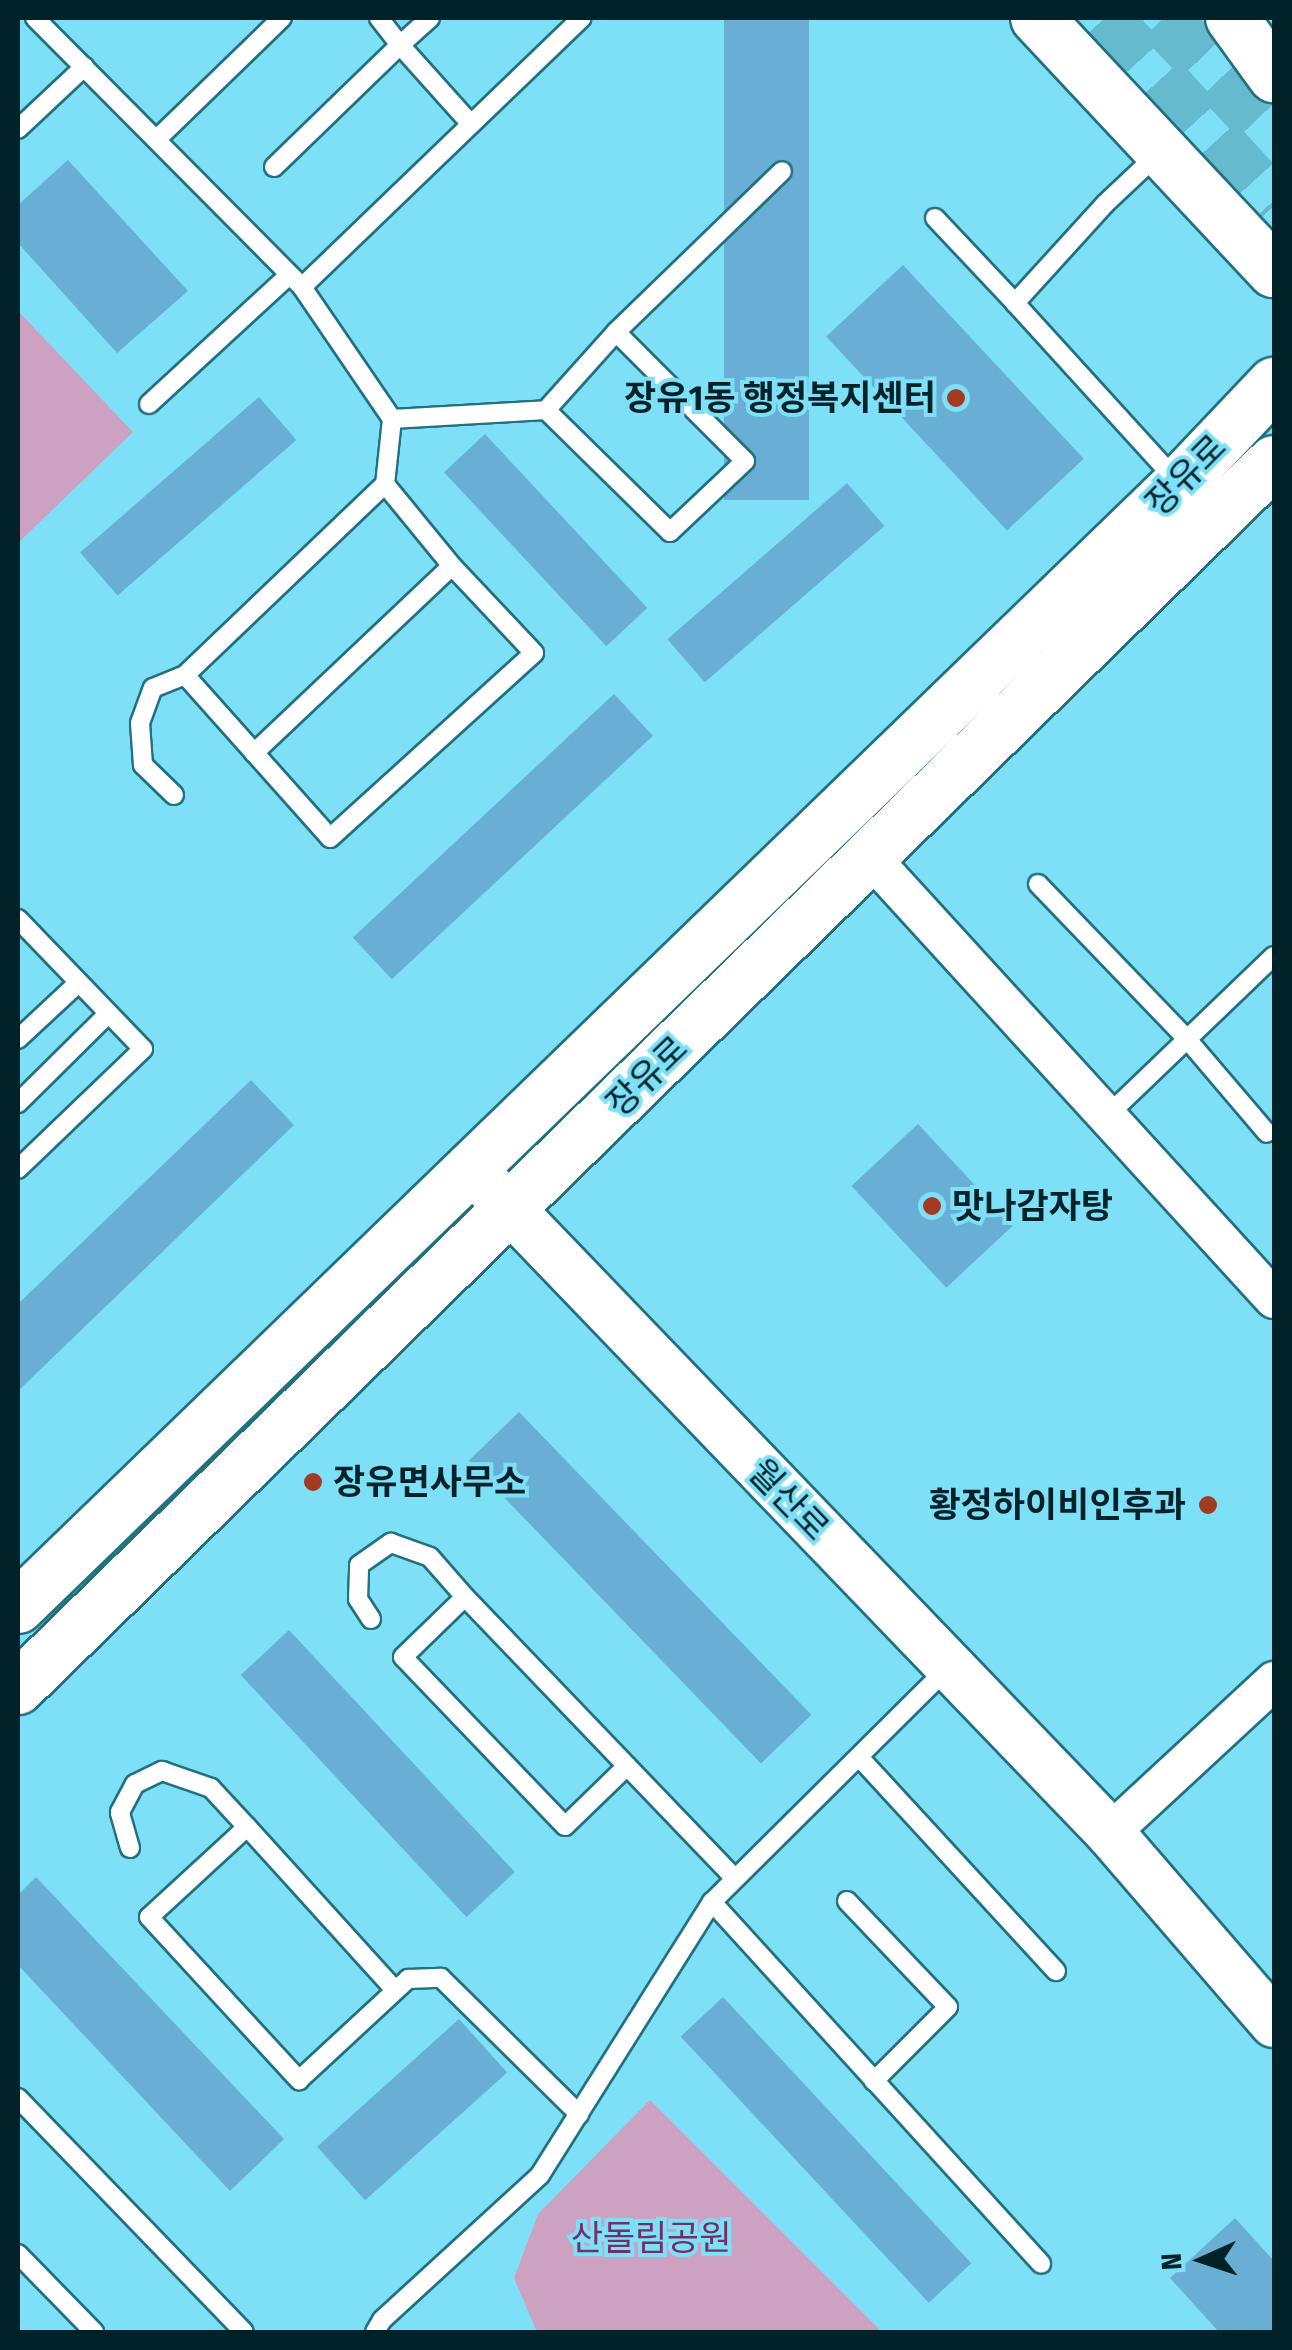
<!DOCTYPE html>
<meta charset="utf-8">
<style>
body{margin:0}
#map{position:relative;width:1292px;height:2350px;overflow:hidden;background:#7ee0f7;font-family:"Fira Sans Condensed","Noto Sans KR",sans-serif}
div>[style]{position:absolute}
.green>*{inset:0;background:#cca1c2}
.building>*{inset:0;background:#69aed4;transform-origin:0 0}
.primary-tunnel>*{height:55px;margin-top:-27.5px;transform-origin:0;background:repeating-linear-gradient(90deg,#65bace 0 55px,transparent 0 83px)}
.roads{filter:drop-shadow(2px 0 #227181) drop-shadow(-2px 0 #227181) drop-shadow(0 2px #227181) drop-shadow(0 -2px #227181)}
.service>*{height:18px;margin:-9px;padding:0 9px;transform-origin:9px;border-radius:9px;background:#fff}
.minor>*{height:38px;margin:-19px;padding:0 19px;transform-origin:19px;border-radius:19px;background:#fff}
.tertiary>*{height:48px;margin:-24px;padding:0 24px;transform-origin:24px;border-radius:24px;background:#fff}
.secondary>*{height:52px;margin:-26px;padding:0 26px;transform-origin:26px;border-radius:26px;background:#fff}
.dots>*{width:28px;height:28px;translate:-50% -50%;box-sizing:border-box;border:5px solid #7ee0f7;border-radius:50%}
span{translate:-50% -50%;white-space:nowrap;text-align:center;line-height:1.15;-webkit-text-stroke:8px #7ee0f7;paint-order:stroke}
.poi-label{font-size:35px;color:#022229;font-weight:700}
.right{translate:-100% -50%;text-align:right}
.left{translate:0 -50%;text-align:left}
.street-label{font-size:35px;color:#022229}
.park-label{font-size:35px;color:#733068}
.frame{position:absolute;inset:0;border:20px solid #022229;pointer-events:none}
.north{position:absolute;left:1152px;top:2210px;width:100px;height:100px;-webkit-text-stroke:8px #7ee0f7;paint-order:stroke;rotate:267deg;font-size:28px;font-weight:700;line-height:40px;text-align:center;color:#022229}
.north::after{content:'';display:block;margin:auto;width:35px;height:45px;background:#022229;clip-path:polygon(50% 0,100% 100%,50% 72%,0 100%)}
</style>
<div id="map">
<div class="green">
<i style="clip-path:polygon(18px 311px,133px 432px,18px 543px)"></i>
<i style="clip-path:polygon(650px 2100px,882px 2332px,537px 2332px,514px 2278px,538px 2214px)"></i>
</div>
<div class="building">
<i style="left:724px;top:18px;width:85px;height:482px"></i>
<i style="clip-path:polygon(68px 160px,188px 291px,117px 353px,18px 243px,18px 205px)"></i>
<i style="left:903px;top:265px;width:265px;height:105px;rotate:47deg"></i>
<i style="left:259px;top:397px;width:57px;height:237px;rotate:49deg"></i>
<i style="left:485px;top:434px;width:238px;height:56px;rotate:47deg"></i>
<i style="left:847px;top:483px;width:57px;height:238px;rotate:49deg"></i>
<i style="left:614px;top:694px;width:57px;height:357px;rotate:47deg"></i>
<i style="clip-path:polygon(251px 1080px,294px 1125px,18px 1391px,18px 1304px)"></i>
<i style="left:918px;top:1124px;width:139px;height:91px;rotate:47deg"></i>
<i style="left:519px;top:1412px;width:421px;height:70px;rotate:46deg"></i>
<i style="left:289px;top:1630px;width:331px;height:66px;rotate:47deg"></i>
<i style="clip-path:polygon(36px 1877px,284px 2139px,230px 2191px,18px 1965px,18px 1895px)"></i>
<i style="left:723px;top:1997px;width:364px;height:58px;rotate:47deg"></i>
<i style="left:459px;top:2019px;width:72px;height:191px;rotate:48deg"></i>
<i style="clip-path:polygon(1235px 2218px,1274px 2261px,1274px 2332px,1219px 2332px,1170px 2278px)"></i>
</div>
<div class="primary-tunnel">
<i style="left:1104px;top:18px;width:253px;rotate:47.7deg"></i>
<i style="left:1163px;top:18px;width:161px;rotate:46.5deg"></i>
</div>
<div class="roads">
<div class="service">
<i style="left:35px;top:18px;width:379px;rotate:45.2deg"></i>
<i style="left:302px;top:287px;width:388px;rotate:-43.9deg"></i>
<i style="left:430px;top:18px;width:40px;rotate:138deg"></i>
<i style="left:400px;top:45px;width:105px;rotate:48.1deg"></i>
<i style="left:18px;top:129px;width:91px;rotate:-43.2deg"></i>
<i style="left:157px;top:139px;width:174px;rotate:-44.1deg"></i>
<i style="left:1158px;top:154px;width:73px;rotate:136.7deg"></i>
<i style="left:1105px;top:204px;width:134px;rotate:132.3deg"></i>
<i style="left:1015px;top:303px;width:242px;rotate:47.7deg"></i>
<i style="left:274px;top:167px;width:175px;rotate:-44.1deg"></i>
<i style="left:400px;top:45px;width:34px;rotate:-128deg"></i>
<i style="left:935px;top:218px;width:117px;rotate:46.7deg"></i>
<i style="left:302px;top:287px;width:160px;rotate:55.7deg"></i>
<i style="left:392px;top:419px;width:65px;rotate:96.1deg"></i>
<i style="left:385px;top:484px;width:277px;rotate:136.3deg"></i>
<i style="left:185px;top:675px;width:218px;rotate:48.3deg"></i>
<i style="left:330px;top:838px;width:275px;rotate:-42.2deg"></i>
<i style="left:534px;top:653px;width:120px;rotate:-133.3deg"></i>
<i style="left:452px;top:566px;width:106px;rotate:-129.3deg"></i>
<i style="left:149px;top:404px;width:189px;rotate:-42.6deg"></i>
<i style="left:546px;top:410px;width:174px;rotate:44.5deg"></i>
<i style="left:670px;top:532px;width:103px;rotate:-43.4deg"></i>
<i style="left:745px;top:461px;width:182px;rotate:-135deg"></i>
<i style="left:392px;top:419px;width:154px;rotate:-3.3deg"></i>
<i style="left:546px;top:410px;width:105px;rotate:-48.1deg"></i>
<i style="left:616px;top:332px;width:231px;rotate:-44.1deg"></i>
<i style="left:254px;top:753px;width:272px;rotate:-43.4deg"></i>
<i style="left:174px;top:795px;width:43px;rotate:-135.9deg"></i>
<i style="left:143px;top:765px;width:42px;rotate:-94.1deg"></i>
<i style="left:140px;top:723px;width:37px;rotate:-70deg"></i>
<i style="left:153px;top:688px;width:35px;rotate:-22deg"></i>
<i style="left:1038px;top:884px;width:215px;rotate:46.1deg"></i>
<i style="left:1187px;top:1039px;width:123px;rotate:49.6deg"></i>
<i style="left:18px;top:919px;width:180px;rotate:46.1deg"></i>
<i style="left:143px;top:1049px;width:173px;rotate:136.2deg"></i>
<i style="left:18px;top:1039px;width:82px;rotate:-43deg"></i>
<i style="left:18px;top:1103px;width:127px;rotate:-44.7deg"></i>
<i style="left:1107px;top:1116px;width:231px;rotate:-43.8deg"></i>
<i style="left:371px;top:1619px;width:24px;rotate:-123deg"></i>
<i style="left:358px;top:1599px;width:34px;rotate:-88deg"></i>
<i style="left:359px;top:1565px;width:39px;rotate:-35deg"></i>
<i style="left:391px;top:1543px;width:41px;rotate:19.7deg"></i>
<i style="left:430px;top:1557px;width:53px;rotate:48.8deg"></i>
<i style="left:859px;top:1757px;width:291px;rotate:47.4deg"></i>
<i style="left:627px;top:1766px;width:86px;rotate:135.9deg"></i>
<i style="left:565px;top:1826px;width:234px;rotate:-133.8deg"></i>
<i style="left:403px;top:1657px;width:86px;rotate:-44.1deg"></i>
<i style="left:465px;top:1597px;width:390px;rotate:46.2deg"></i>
<i style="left:130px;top:1848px;width:37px;rotate:-106deg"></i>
<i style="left:120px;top:1812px;width:32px;rotate:-62deg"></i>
<i style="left:135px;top:1784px;width:30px;rotate:-26deg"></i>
<i style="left:162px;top:1771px;width:52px;rotate:19.1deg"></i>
<i style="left:211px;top:1788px;width:53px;rotate:47.3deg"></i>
<i style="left:847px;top:1901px;width:146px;rotate:46.4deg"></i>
<i style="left:948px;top:2007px;width:105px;rotate:135deg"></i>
<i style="left:712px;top:1902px;width:489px;rotate:47.7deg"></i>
<i style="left:395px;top:1990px;width:220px;rotate:-132.2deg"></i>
<i style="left:247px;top:1827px;width:133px;rotate:137.4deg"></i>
<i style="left:149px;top:1917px;width:222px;rotate:47.4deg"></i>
<i style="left:299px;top:2080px;width:149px;rotate:-42.8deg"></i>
<i style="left:408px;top:1979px;width:33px;rotate:-2deg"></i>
<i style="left:441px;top:1978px;width:194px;rotate:44.6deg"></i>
<i style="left:18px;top:2098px;width:325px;rotate:46deg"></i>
<i style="left:18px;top:2254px;width:109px;rotate:45.7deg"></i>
<i style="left:375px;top:2332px;width:14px;rotate:-60deg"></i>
<i style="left:382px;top:2320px;width:214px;rotate:-42.5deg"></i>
<i style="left:540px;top:2175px;width:323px;rotate:-57.8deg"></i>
<i style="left:712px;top:1902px;width:334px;rotate:-44.8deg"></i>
</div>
<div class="minor">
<i style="left:872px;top:859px;width:596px;rotate:47.58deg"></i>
<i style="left:1110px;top:1833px;width:224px;rotate:-42.8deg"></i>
</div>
<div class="tertiary">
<i style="left:470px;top:1167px;width:924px;rotate:46.14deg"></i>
<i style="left:1110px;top:1833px;width:251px;rotate:49.2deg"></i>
</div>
<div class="secondary">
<i style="left:1037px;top:18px;width:347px;rotate:46.9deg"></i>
<i style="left:1232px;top:18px;width:72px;rotate:54.1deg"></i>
<i style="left:18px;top:1607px;width:1617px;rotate:-44.05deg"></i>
<i style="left:1180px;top:483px;width:137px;rotate:-46.5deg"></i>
<i style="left:18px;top:1688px;width:1755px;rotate:-44.31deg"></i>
</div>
</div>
<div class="dots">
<i style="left:956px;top:398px;background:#a33a22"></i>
<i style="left:932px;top:1206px;background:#a33a22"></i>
<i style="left:313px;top:1482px;background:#a33a22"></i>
<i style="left:1208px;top:1505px;background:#a33a22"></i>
</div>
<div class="poi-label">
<span class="right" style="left:936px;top:398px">장유1동 행정복지센터</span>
<span class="left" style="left:952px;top:1206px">맛나감자탕</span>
<span class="left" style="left:333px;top:1482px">장유면사무소</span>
<span class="right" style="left:1186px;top:1505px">황정하이비인후과</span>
</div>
<div class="street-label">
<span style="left:1186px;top:475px;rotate:-45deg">장유로</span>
<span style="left:647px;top:1076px;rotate:-44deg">장유로</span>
<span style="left:789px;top:1500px;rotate:46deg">월산로</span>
</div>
<div class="park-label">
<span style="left:651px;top:2238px">산돌림공원</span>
</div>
<div class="frame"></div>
<div class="north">N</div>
</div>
